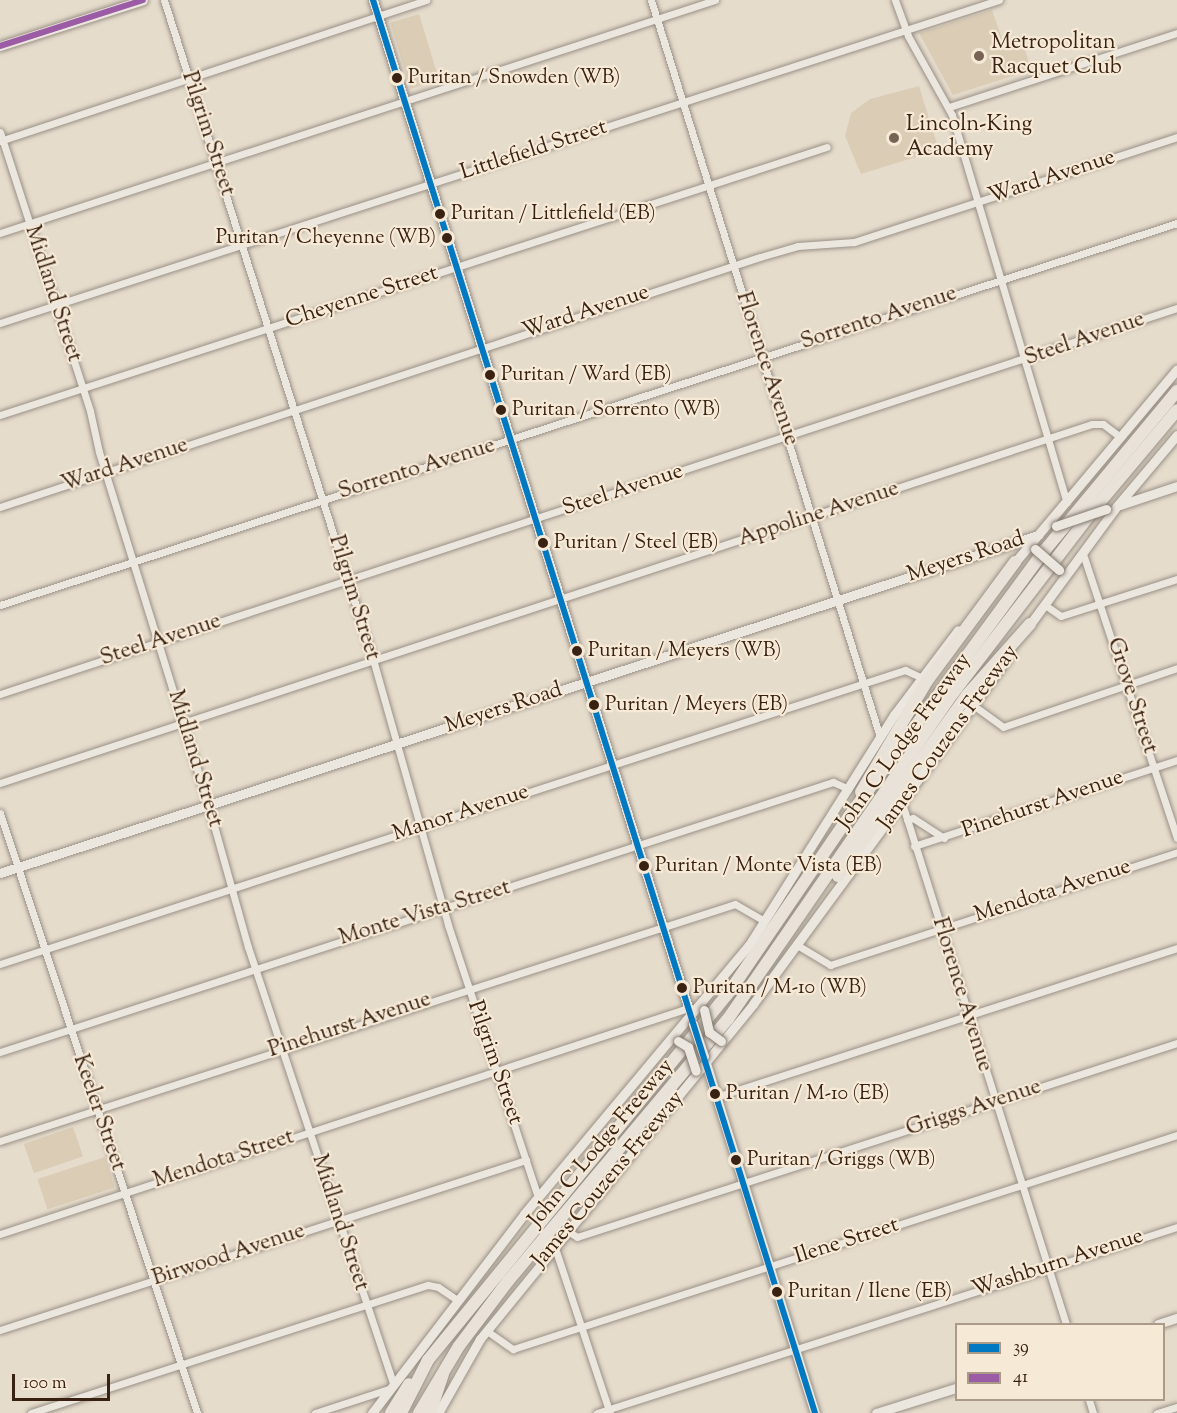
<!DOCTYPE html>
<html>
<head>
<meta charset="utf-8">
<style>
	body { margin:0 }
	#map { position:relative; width:1177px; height:1413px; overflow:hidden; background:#e6dccc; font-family:"Sorts Mill Goudy",serif }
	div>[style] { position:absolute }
	.green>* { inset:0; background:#dbccb6; transform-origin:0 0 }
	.roads { filter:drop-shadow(0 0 2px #999086) drop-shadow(0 0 2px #999086) }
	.street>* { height:7px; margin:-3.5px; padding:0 3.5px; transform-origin:3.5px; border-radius:3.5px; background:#ebe6de }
	.secondary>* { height:9px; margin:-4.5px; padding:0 4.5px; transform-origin:4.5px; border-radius:4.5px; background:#ebe6de }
	.highway>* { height:12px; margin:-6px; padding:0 6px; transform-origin:6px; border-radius:6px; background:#e8e2d9 }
	.bridges { filter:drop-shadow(0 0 2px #80776d) drop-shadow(0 0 2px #80776d) }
	.secondary-bridge>* { height:9px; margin:-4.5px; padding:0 4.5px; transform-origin:4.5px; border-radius:4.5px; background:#ebe6de }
	.bus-1>* { height:6px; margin:-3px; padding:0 3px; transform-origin:3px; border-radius:3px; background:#0079c2 }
	.bus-2>* { height:6px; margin:-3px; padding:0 3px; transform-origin:3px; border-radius:3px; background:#9b5ba5 }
	.dots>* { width:16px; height:16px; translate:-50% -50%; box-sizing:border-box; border:3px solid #f6ead7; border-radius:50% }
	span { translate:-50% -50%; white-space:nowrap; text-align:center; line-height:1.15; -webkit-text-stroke:4.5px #f6ead7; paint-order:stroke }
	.bus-label { font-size:20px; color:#3a2212 }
	.left { translate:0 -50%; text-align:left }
	.right { translate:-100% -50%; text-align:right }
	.poi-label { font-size:22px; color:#3a2212 }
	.street-label { font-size:22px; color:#3a2212 }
	.legend { position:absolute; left:955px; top:1323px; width:210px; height:78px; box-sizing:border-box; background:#f6ead7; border:2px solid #ab9a88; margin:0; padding:8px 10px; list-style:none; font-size:18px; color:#3a2212 }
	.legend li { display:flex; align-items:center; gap:12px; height:30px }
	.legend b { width:30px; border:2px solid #ab9a88 }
	.scale { position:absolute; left:12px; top:1374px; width:98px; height:27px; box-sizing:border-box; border:3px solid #3a2212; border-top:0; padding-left:8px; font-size:18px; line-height:21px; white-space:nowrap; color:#3a2212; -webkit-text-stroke:4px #f6ead7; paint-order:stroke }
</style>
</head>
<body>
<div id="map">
	<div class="green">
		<i style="clip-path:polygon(992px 10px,1003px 42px,1021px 36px,1031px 70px,953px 95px,919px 33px)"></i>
		<i style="left:419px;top:14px;width:69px;height:30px;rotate:73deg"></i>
		<i style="clip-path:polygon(919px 86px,937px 144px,935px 151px,861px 174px,845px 136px,851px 113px,870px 99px)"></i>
		<i style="left:73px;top:1127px;width:31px;height:52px;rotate:71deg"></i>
		<i style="left:105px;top:1157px;width:32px;height:71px;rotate:72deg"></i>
	</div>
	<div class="roads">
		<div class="street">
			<i style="left:164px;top:0;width:695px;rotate:72.42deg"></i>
			<i style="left:374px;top:663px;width:272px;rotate:74.2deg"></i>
			<i style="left:448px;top:925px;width:287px;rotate:71.7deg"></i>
			<i style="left:651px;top:0;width:772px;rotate:72.74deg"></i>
			<i style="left:895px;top:0;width:38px;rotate:70deg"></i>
			<i style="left:908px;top:36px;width:90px;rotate:60.9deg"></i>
			<i style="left:952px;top:115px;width:404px;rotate:73.5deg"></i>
			<i style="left:949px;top:107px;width:240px;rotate:-18deg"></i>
			<i style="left:0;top:132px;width:293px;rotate:72.1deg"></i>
			<i style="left:90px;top:411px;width:42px;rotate:77.6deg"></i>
			<i style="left:99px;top:452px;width:368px;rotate:72.8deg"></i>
			<i style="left:208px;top:804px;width:148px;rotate:74.4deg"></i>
			<i style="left:248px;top:947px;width:460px;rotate:71.6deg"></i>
			<i style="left:0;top:141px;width:449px;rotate:-18.3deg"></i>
			<i style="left:0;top:233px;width:752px;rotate:-18.05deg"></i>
			<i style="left:0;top:323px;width:1050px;rotate:-17.92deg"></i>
			<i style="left:0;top:415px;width:869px;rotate:-17.96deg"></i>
			<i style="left:0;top:507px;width:800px;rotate:-18.21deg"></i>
			<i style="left:760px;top:257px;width:40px;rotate:-16deg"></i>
			<i style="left:798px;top:246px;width:56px;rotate:-4.1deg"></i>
			<i style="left:854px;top:242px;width:340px;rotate:-18deg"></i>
			<i style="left:1083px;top:554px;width:299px;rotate:71.7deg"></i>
			<i style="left:0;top:605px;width:1237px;rotate:-17.98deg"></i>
			<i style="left:1045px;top:605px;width:19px;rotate:35deg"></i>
			<i style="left:1061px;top:616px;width:122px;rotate:-17.7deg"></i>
			<i style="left:0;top:694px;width:1239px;rotate:-18.16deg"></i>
			<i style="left:973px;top:705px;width:37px;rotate:36deg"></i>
			<i style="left:1003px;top:727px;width:184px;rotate:-18.7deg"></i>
			<i style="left:0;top:783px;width:1149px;rotate:-18.2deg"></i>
			<i style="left:1092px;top:424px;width:11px"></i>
			<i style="left:1103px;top:424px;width:21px;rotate:37deg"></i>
			<i style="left:902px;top:803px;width:546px;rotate:72.53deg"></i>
			<i style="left:0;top:813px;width:632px;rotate:71.82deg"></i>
			<i style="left:907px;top:820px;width:6px;rotate:-18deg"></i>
			<i style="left:913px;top:818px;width:37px;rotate:33deg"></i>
			<i style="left:914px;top:846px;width:277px;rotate:-18.1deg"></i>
			<i style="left:797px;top:945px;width:39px;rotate:31deg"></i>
			<i style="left:830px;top:965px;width:365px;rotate:-18deg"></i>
			<i style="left:0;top:964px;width:952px;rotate:-18deg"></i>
			<i style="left:905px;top:670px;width:17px;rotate:25deg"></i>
			<i style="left:0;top:1052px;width:876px;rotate:-17.96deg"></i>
			<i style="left:833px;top:782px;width:17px;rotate:24deg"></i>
			<i style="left:716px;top:1097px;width:484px;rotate:-17.9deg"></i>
			<i style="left:0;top:1141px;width:772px;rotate:-17.87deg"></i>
			<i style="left:735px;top:904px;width:34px;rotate:30deg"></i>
			<i style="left:566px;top:1230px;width:13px;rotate:32deg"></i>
			<i style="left:577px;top:1237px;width:631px;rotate:-17.92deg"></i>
			<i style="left:0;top:1234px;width:724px;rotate:-18.18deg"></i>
			<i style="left:554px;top:1245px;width:177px;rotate:71.6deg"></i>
			<i style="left:0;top:1330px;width:553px;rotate:-17.91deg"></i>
			<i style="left:487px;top:1331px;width:32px;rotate:35deg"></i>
			<i style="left:513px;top:1349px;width:698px;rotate:-17.86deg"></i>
			<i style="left:1089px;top:1400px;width:14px;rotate:73deg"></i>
			<i style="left:31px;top:1413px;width:417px;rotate:-17.9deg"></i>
			<i style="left:428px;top:1285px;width:10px;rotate:11deg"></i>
			<i style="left:438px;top:1287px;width:23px;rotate:34deg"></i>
			<i style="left:315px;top:1413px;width:78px;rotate:-18deg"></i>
			<i style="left:597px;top:1413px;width:609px;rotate:-17.78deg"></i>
			<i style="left:1157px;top:1413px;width:21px;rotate:-17deg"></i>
		</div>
		<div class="secondary">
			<i style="left:373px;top:0;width:1069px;rotate:72.63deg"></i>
			<i style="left:0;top:46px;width:150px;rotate:-17.8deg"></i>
			<i style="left:1120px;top:505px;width:60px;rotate:-18.4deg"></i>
			<i style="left:1011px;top:567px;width:258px;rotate:-50deg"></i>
			<i style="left:1028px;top:627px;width:150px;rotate:-53.7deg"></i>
			<i style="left:1117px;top:506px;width:93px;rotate:-49.8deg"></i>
			<i style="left:0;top:873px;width:1092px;rotate:-18.04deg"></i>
			<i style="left:705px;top:1060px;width:370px;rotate:72.7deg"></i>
			<i style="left:1158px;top:1324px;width:20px;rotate:-18deg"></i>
			<i style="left:372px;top:1413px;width:250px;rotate:-52.6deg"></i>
			<i style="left:524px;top:1214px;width:351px;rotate:-50.1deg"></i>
			<i style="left:749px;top:945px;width:272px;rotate:-57.8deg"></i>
			<i style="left:894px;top:715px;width:106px;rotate:-53deg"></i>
			<i style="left:438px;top:1413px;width:85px;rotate:-60.4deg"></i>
			<i style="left:480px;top:1339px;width:432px;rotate:-50.8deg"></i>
			<i style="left:753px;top:1004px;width:434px;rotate:-53.7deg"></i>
			<i style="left:876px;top:1413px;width:84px;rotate:-17.4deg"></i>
		</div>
		<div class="highway">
			<i style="left:861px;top:792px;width:129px;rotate:-59.3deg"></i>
			<i style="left:927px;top:681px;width:148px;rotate:-53.5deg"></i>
			<i style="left:838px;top:876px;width:222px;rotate:-54.5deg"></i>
			<i style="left:967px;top:695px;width:95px;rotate:-48.4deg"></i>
			<i style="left:391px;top:1413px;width:34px;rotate:-58deg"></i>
			<i style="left:401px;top:1413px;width:59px;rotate:-63deg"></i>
			<i style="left:428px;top:1360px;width:480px;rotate:-50.7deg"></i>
			<i style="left:732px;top:988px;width:209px;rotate:-55.7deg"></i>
			<i style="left:850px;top:815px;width:329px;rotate:-53.7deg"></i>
			<i style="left:1045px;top:550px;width:207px;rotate:-50.3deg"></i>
			<i style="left:419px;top:1413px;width:78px;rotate:-59.2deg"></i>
			<i style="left:459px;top:1346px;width:81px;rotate:-53deg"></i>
			<i style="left:508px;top:1281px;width:342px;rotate:-50deg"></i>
			<i style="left:728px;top:1019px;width:396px;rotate:-55.4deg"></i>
			<i style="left:953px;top:693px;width:232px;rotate:-52.5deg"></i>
			<i style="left:1094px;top:509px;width:129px;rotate:-50deg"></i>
			<i style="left:430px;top:1413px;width:41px;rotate:-71.6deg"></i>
		</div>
	</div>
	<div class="bridges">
		<div class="secondary-bridge">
			<i style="left:1056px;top:526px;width:53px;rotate:-18.8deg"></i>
			<i style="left:1035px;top:549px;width:32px;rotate:41deg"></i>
			<i style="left:704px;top:1010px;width:23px;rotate:77deg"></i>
			<i style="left:709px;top:1032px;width:15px;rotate:37deg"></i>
			<i style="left:693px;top:1024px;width:34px;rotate:71deg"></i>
			<i style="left:678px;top:1041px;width:12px;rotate:31deg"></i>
			<i style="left:688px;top:1047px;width:25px;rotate:72deg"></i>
		</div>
	</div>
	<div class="bus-1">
		<i style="left:373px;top:0;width:1481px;rotate:72.63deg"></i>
	</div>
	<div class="bus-2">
		<i style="left:0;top:46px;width:150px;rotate:-17.8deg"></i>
	</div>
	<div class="dots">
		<i style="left:979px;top:56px;background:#766353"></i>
		<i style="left:397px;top:78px;background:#3a2212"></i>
		<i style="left:894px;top:138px;background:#766353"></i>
		<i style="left:440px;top:214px;background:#3a2212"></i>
		<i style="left:447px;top:238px;background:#3a2212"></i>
		<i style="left:490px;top:375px;background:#3a2212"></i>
		<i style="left:501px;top:410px;background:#3a2212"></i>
		<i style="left:543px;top:543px;background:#3a2212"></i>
		<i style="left:577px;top:651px;background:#3a2212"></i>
		<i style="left:594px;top:705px;background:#3a2212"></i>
		<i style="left:644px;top:866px;background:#3a2212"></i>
		<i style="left:682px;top:988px;background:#3a2212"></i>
		<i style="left:715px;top:1094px;background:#3a2212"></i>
		<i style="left:736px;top:1160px;background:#3a2212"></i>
		<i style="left:777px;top:1292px;background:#3a2212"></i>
	</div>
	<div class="bus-label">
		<span class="left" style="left:408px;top:78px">Puritan / Snowden (WB)</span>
		<span class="left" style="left:451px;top:214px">Puritan / Littlefield (EB)</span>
		<span class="right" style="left:436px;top:238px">Puritan / Cheyenne (WB)</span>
		<span class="left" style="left:501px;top:375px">Puritan / Ward (EB)</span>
		<span class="left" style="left:512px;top:410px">Puritan / Sorrento (WB)</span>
		<span class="left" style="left:554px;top:543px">Puritan / Steel (EB)</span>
		<span class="left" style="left:588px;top:651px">Puritan / Meyers (WB)</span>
		<span class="left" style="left:605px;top:705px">Puritan / Meyers (EB)</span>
		<span class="left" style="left:655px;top:866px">Puritan / Monte Vista (EB)</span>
		<span class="left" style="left:693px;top:988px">Puritan / M-10 (WB)</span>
		<span class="left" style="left:726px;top:1094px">Puritan / M-10 (EB)</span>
		<span class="left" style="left:747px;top:1160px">Puritan / Griggs (WB)</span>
		<span class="left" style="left:788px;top:1292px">Puritan / Ilene (EB)</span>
	</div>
	<div class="poi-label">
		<span class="left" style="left:991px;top:56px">Metropolitan<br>Racquet Club</span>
		<span class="left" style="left:906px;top:138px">Lincoln-King<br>Academy</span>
	</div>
	<div class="street-label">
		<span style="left:207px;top:134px;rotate:72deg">Pilgrim Street</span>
		<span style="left:534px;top:151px;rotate:-18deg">Littlefield Street</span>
		<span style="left:1052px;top:178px;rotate:-18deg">Ward Avenue</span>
		<span style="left:52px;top:294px;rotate:72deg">Midland Street</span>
		<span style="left:362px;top:298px;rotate:-18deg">Cheyenne Street</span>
		<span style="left:586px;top:313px;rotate:-18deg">Ward Avenue</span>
		<span style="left:879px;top:319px;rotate:-18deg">Sorrento Avenue</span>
		<span style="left:1085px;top:340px;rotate:-19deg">Steel Avenue</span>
		<span style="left:766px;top:369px;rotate:72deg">Florence Avenue</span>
		<span style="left:125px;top:466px;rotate:-18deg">Ward Avenue</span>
		<span style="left:417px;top:470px;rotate:-17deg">Sorrento Avenue</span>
		<span style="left:623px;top:491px;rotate:-18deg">Steel Avenue</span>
		<span style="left:819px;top:515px;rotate:-18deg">Appoline Avenue</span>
		<span style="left:966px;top:558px;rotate:-18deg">Meyers Road</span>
		<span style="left:353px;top:598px;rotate:73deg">Pilgrim Street</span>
		<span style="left:161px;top:641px;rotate:-18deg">Steel Avenue</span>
		<span style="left:1131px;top:696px;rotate:72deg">Grove Street</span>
		<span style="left:504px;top:709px;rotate:-18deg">Meyers Road</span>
		<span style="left:949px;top:738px;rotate:-54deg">James Couzens Freeway</span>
		<span style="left:905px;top:742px;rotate:-54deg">John C Lodge Freeway</span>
		<span style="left:194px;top:759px;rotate:73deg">Midland Street</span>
		<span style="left:1043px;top:805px;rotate:-19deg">Pinehurst Avenue</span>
		<span style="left:461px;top:814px;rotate:-18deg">Manor Avenue</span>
		<span style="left:1053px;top:892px;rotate:-18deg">Mendota Avenue</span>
		<span style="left:425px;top:914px;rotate:-17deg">Monte Vista Street</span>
		<span style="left:961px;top:995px;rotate:73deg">Florence Avenue</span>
		<span style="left:350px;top:1026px;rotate:-18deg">Pinehurst Avenue</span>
		<span style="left:494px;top:1063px;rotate:71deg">Pilgrim Street</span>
		<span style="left:974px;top:1109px;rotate:-18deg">Griggs Avenue</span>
		<span style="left:98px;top:1113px;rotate:71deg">Keeler Street</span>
		<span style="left:602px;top:1144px;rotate:-50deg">John C Lodge Freeway</span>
		<span style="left:224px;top:1160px;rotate:-18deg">Mendota Street</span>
		<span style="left:609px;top:1180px;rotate:-50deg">James Couzens Freeway</span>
		<span style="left:339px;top:1223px;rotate:72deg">Midland Street</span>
		<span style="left:847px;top:1242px;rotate:-18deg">Ilene Street</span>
		<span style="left:229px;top:1256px;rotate:-18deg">Birwood Avenue</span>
		<span style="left:1058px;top:1264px;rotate:-18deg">Washburn Avenue</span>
	</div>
	<ul class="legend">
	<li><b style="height:8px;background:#0079c2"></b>39</li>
	<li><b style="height:8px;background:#9b5ba5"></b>41</li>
	</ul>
	<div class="scale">100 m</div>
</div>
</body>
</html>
